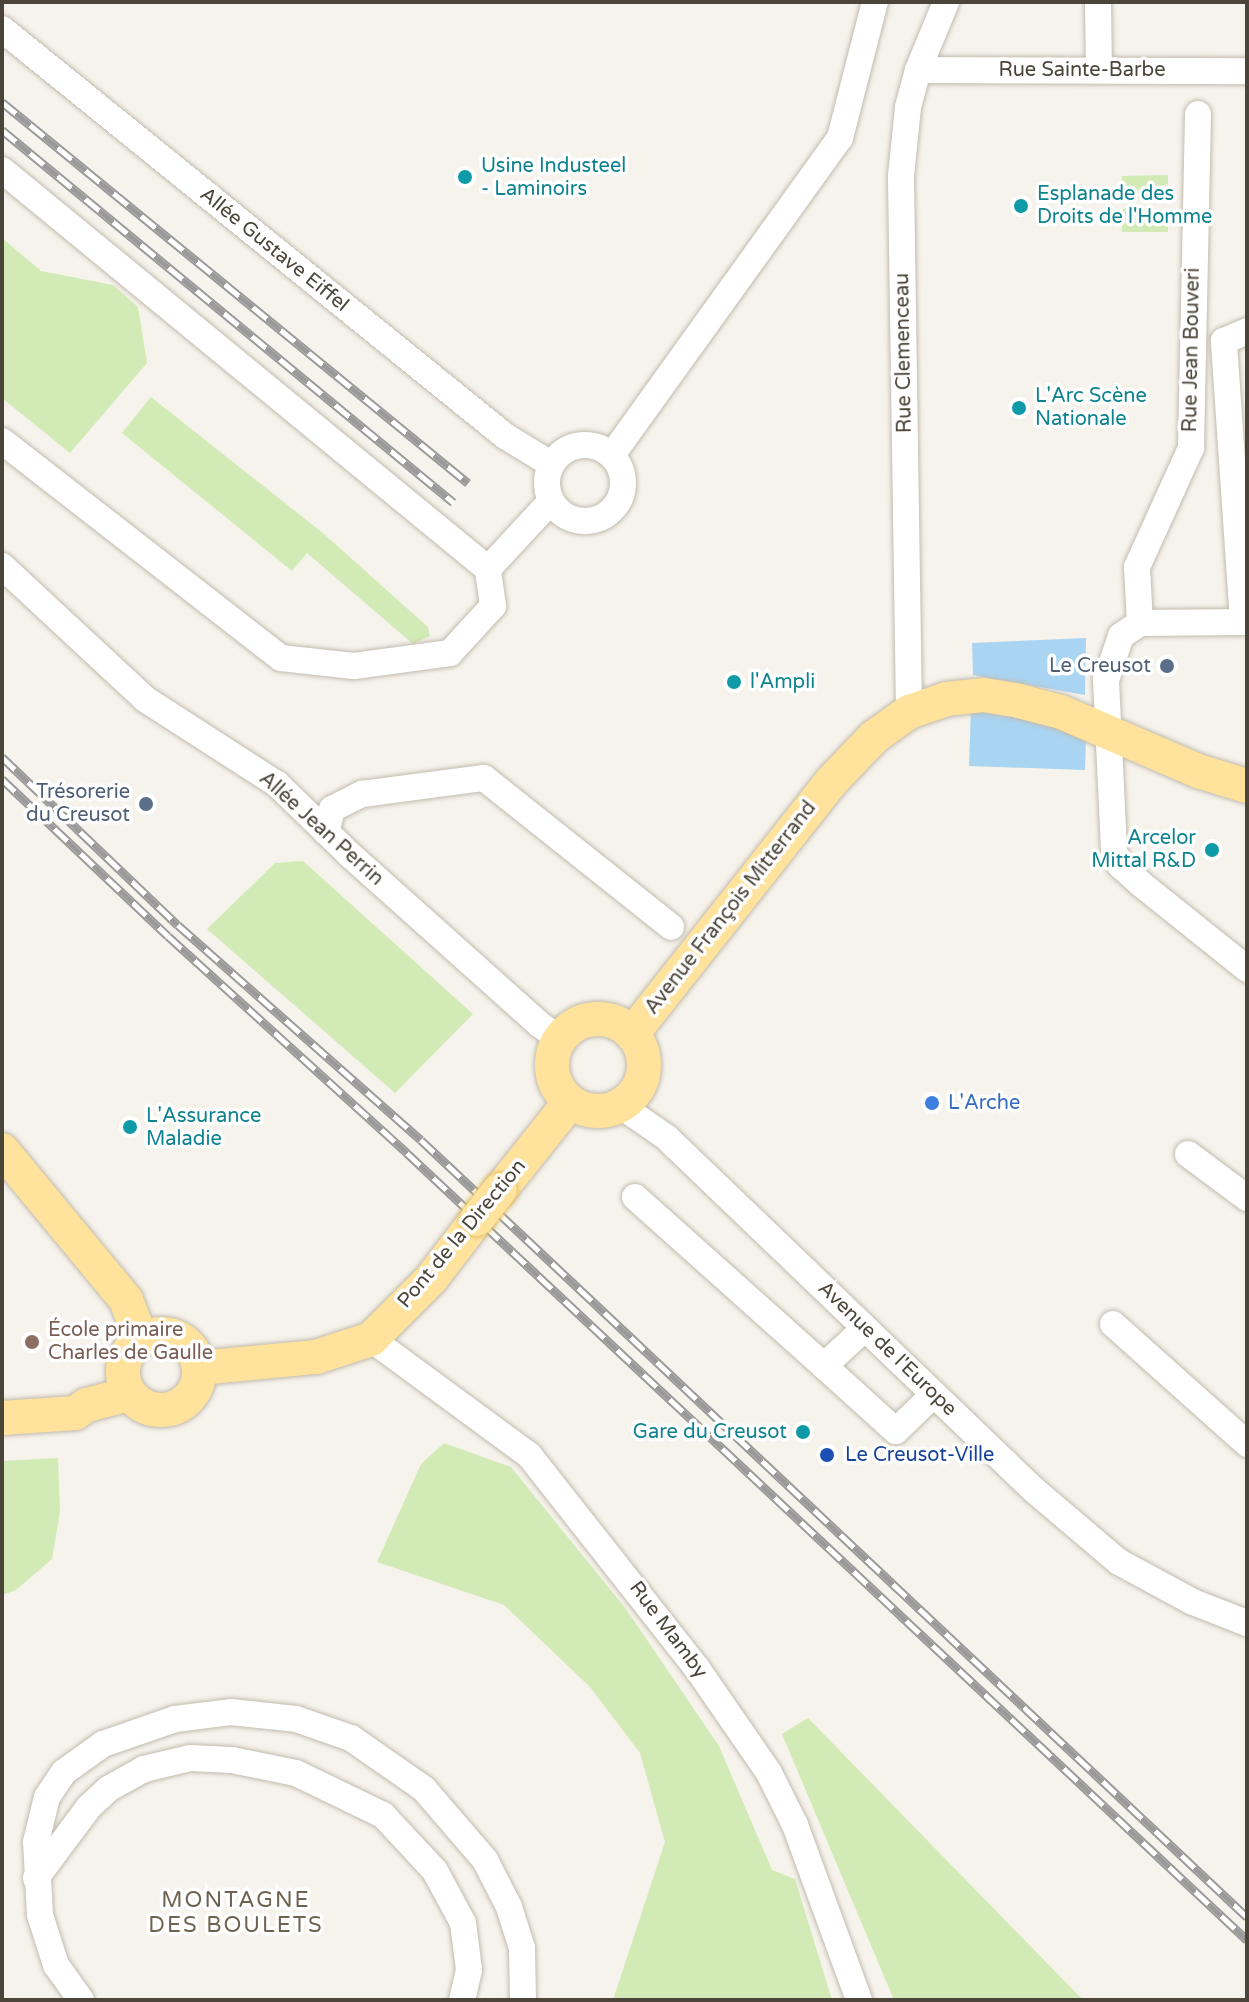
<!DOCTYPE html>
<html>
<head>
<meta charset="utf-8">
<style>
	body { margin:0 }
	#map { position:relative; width:1249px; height:2002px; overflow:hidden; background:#f6f3ec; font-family:"Varela Round",sans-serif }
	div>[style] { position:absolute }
	.green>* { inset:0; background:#d2eab5 }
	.water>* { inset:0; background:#a9d4f2 }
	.roads { filter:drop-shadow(0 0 2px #c2bbae) drop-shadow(0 0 2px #c2bbae) }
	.minor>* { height:26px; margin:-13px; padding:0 13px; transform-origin:13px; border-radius:13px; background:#fff }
	.minor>.ring { margin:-13px; padding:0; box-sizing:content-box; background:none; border:26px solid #fff; border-radius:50% }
	.major>* { height:34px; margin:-17px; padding:0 17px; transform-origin:17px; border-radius:17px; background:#ffe39c }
	.major>.ring { margin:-17px; padding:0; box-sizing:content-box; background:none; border:34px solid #ffe39c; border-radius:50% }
	.rail>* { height:9px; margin-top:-4.5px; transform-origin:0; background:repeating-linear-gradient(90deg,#fff 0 18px,#9a9a9a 0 36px); box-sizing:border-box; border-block:2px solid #9a9a9a }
	.bridges { filter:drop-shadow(0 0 2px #e6c16a) drop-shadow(0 0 2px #e6c16a) }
	.major-bridge>* { height:34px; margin:-17px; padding:0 17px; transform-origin:17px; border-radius:17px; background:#ffe39c }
	.dots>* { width:22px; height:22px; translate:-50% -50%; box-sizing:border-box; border:4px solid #fff; border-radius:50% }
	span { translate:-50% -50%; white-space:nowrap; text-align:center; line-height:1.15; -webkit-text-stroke:7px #fff; paint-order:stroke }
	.street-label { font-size:20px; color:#4b4439 }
	.culture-label { font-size:20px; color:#0d838f }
	.left { translate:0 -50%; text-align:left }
	.right { translate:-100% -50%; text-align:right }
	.service-label { font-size:20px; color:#4e5e75 }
	.shop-label { font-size:20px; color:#366cbe }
	.education-label { font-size:20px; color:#785e54 }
	.transit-label { font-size:20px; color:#164399 }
	.neighbourhood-label { font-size:22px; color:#6e6250; letter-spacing:2px }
	.frame { position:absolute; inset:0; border:4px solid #4b4439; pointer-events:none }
</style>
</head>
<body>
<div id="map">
	<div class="green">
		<i style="clip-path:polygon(1168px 175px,1168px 184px,1156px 188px,1151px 199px,1122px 199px,1122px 176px)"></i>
		<i style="clip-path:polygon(1122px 209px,1150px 209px,1156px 220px,1168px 224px,1168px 232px,1122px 232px)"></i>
		<i style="clip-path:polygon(2px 238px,41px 271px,113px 285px,138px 307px,147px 363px,70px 453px,2px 398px)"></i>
		<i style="clip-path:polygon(151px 397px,324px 534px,428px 627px,430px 636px,413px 644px,307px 553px,292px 571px,122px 433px)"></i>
		<i style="clip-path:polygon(303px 861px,473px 1014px,395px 1093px,207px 929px,275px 863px)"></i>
		<i style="clip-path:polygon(444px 1443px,511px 1467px,626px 1609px,719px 1746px,772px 1870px,795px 1879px,832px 2000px,613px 2000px,665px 1842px,640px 1753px,590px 1687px,504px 1605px,377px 1562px,421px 1464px)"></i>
		<i style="clip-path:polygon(58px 1458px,60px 1512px,52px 1559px,16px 1590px,2px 1595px,2px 1461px)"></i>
		<i style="clip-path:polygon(808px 1718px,1079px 1996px,1084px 2000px,894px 2000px,782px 1734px)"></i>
	</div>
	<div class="water">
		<i style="clip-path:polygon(1086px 638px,1085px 695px,973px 675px,972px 643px)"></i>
		<i style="clip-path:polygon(971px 708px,1034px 717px,1086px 739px,1085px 770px,969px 766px)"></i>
	</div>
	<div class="roads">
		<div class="minor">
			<i style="left:1098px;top:2px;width:68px;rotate:89.2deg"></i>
			<i style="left:2px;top:29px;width:647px;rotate:38.98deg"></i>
			<i style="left:505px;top:436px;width:54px;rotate:31.3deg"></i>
			<i style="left:918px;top:70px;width:329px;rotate:0.2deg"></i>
			<i style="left:2px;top:170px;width:629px;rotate:39.39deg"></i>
			<i style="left:488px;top:569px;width:93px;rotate:-47.2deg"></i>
			<i style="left:2px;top:441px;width:353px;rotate:37.9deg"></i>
			<i style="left:281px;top:658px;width:73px;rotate:6.3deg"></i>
			<i style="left:354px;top:666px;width:97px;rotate:-7.7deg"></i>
			<i style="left:450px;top:653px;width:64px;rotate:-47.5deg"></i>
			<i style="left:493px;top:606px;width:37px;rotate:-98deg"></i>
			<i class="ring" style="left:547px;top:445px;width:50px;height:50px"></i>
			<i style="left:612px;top:455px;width:390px;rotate:-54.3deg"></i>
			<i style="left:840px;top:138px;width:140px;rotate:-75.6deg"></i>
			<i style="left:2px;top:566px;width:195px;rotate:42.9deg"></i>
			<i style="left:145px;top:699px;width:157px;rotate:32.8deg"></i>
			<i style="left:277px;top:784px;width:100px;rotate:44.2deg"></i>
			<i style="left:349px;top:854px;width:255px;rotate:41.8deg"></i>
			<i style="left:539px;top:1024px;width:26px;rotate:36deg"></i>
			<i style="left:1243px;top:622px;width:282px;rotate:-93.9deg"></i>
			<i style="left:1224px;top:341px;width:25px;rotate:-23deg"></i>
			<i style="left:1247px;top:622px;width:107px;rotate:179.5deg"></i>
			<i style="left:1140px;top:623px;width:23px;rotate:146deg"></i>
			<i style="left:1121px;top:636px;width:46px;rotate:108.8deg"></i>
			<i style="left:1106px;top:680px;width:171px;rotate:87.3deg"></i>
			<i style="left:1114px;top:851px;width:15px;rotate:67deg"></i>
			<i style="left:1120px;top:865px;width:28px;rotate:42deg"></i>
			<i style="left:1141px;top:884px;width:136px;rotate:38.7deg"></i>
			<i style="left:1140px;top:623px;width:56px;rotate:-93.1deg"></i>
			<i style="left:1137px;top:567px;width:131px;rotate:-65.6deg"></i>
			<i style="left:1191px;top:448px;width:334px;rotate:-88.8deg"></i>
			<i style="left:909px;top:712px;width:536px;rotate:-90.86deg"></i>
			<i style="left:901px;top:176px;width:69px;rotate:-84.2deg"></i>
			<i style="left:908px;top:107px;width:38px;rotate:-75deg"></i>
			<i style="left:918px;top:70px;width:74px;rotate:-67.6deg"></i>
			<i style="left:326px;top:832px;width:24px;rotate:-75deg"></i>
			<i style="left:332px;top:809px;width:34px;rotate:-27deg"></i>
			<i style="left:362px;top:794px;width:123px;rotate:-7.5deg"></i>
			<i style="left:484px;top:778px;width:239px;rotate:38.5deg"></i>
			<i style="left:621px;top:1106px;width:55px;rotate:34.6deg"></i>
			<i style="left:666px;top:1137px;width:510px;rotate:43.81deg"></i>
			<i style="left:1034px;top:1490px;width:111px;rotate:40.3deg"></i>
			<i style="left:1119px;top:1562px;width:84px;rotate:28.4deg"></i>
			<i style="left:1193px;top:1602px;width:58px;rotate:21.3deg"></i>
			<i style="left:1188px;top:1154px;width:74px;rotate:36.7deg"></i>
			<i style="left:635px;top:1197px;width:254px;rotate:41.8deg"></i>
			<i style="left:1113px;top:1324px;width:180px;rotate:41.8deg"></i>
			<i style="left:865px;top:1328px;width:56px;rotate:137.2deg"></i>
			<i style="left:824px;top:1366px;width:97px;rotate:42.1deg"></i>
			<i style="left:896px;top:1431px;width:53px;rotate:-44.2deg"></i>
			<i style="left:371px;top:1339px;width:196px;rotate:36.3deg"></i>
			<i style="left:529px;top:1455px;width:270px;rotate:51.8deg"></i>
			<i style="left:696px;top:1667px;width:129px;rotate:55.4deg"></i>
			<i style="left:769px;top:1773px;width:58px;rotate:63.4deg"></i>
			<i style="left:795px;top:1825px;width:186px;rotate:69.9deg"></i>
			<i style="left:36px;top:1878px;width:89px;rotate:-53.3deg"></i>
			<i style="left:89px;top:1807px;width:26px;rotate:-43deg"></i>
			<i style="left:108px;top:1789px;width:41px;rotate:-29.1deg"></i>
			<i style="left:144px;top:1769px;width:47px;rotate:-13.4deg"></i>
			<i style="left:190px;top:1758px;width:42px;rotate:2.7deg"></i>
			<i style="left:232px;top:1760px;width:65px;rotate:11.5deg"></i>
			<i style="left:296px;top:1773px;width:97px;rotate:25.8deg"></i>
			<i style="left:383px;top:1815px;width:76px;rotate:47.1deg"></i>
			<i style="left:435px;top:1871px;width:59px;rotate:61.7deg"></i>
			<i style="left:463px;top:1923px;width:47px;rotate:82.7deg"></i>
			<i style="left:469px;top:1970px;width:31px;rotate:103deg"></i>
			<i style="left:81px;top:2000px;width:43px;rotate:-125.5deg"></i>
			<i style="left:56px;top:1965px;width:52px;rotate:-107.7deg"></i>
			<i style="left:40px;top:1915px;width:73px;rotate:-93.1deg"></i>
			<i style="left:36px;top:1842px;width:46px;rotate:-76.3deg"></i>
			<i style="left:47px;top:1797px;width:30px;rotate:-56deg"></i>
			<i style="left:64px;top:1772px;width:48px;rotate:-35.7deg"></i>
			<i style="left:103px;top:1744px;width:76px;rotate:-19.1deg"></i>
			<i style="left:175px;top:1719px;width:56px;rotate:-7.1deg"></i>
			<i style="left:231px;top:1712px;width:65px;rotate:6.1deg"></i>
			<i style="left:296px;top:1719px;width:58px;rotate:19.1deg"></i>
			<i style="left:351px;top:1738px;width:89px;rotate:34.9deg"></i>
			<i style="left:424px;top:1789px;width:94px;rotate:49.3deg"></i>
			<i style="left:485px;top:1860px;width:53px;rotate:62.9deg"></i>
			<i style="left:509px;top:1907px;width:43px;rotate:72.4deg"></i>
			<i style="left:522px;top:1948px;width:52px;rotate:88.9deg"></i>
		</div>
		<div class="major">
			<i class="ring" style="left:552px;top:1019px;width:58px;height:58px"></i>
			<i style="left:632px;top:1034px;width:320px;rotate:-51.7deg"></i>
			<i style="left:830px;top:783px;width:64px;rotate:-46.3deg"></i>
			<i style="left:874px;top:737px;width:43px;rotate:-35.5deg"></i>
			<i style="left:909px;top:712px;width:39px;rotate:-19deg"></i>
			<i style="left:946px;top:699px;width:37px;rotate:-6deg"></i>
			<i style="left:983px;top:695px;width:36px;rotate:9deg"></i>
			<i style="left:1019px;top:701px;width:43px;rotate:14.7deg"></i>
			<i style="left:1061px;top:712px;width:149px;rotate:23.3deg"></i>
			<i style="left:1198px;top:771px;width:51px;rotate:17deg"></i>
			<i style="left:2px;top:1150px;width:195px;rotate:50.4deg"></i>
			<i style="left:126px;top:1300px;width:42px;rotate:69deg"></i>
			<i style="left:500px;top:1190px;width:112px;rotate:-51.5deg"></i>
			<i class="ring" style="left:123px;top:1334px;width:42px;height:42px"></i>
			<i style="left:199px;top:1368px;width:118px;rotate:-5.4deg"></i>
			<i style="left:316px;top:1357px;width:58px;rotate:-18.1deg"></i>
			<i style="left:371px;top:1339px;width:85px;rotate:-45deg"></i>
			<i style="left:431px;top:1279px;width:76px;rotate:-52.5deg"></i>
			<i style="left:2px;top:1418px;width:73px;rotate:-3.9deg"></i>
			<i style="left:75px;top:1413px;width:14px;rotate:-34deg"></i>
			<i style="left:87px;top:1405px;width:43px;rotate:-14.7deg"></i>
		</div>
	</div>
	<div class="rail">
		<i style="left:2px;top:102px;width:602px;rotate:39.27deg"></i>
		<i style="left:2px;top:130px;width:585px;rotate:39.52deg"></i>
		<i style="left:2px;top:757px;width:243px;rotate:43.7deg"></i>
		<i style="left:178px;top:925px;width:324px;rotate:41.5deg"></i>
		<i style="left:421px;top:1140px;width:1134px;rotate:43.25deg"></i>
		<i style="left:2px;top:779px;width:228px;rotate:43.4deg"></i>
		<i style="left:168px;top:936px;width:323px;rotate:42.2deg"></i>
		<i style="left:407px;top:1153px;width:1151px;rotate:43.13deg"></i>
	</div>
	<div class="bridges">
		<div class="major-bridge">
			<i style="left:477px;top:1219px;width:37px;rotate:-52deg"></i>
		</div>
	</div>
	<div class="dots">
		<i style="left:465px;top:177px;background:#0f9aa8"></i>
		<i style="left:1021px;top:206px;background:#0f9aa8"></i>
		<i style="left:1019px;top:408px;background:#0f9aa8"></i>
		<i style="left:1167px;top:666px;background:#5c6f8a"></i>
		<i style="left:734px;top:682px;background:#0f9aa8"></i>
		<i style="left:146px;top:804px;background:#5c6f8a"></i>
		<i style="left:1212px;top:850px;background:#0f9aa8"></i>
		<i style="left:932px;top:1103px;background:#3f7fe0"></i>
		<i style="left:130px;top:1127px;background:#0f9aa8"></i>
		<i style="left:32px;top:1342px;background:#8d6e63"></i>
		<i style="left:803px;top:1432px;background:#0f9aa8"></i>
		<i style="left:827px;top:1455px;background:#1a4fb4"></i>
	</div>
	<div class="street-label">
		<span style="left:1082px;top:70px">Rue Sainte-Barbe</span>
		<span style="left:274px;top:250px;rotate:39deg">Allée Gustave Eiffel</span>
		<span style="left:1192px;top:350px;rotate:-89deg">Rue Jean Bouveri</span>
		<span style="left:904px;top:353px;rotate:-91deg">Rue Clemenceau</span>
		<span style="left:321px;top:829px;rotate:42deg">Allée Jean Perrin</span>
		<span style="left:731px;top:908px;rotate:-52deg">Avenue François Mitterrand</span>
		<span style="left:462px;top:1234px;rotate:-50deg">Pont de la Direction</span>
		<span style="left:887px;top:1349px;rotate:44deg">Avenue de l'Europe</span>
		<span style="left:668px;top:1630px;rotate:53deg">Rue Mamby</span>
	</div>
	<div class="culture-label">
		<span class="left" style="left:481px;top:178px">Usine Industeel<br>- Laminoirs</span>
		<span class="left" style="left:1037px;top:206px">Esplanade des<br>Droits de l'Homme</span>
		<span class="left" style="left:1035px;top:408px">L'Arc Scène<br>Nationale</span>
		<span class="left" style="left:750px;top:682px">l'Ampli</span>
		<span class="right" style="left:1196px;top:850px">Arcelor<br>Mittal R&amp;D</span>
		<span class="left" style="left:146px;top:1128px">L'Assurance<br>Maladie</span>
		<span class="right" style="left:787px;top:1432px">Gare du Creusot</span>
	</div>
	<div class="service-label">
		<span class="right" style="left:1151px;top:666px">Le Creusot</span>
		<span class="right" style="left:130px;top:804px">Trésorerie<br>du Creusot</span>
	</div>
	<div class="shop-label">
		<span class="left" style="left:948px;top:1103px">L'Arche</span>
	</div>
	<div class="education-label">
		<span class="left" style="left:48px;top:1342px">École primaire<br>Charles de Gaulle</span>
	</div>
	<div class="transit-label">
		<span class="left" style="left:845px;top:1455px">Le Creusot-Ville</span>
	</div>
	<div class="neighbourhood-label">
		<span style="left:236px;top:1913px">MONTAGNE<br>DES BOULETS</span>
	</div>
	<div class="frame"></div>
</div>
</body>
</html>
